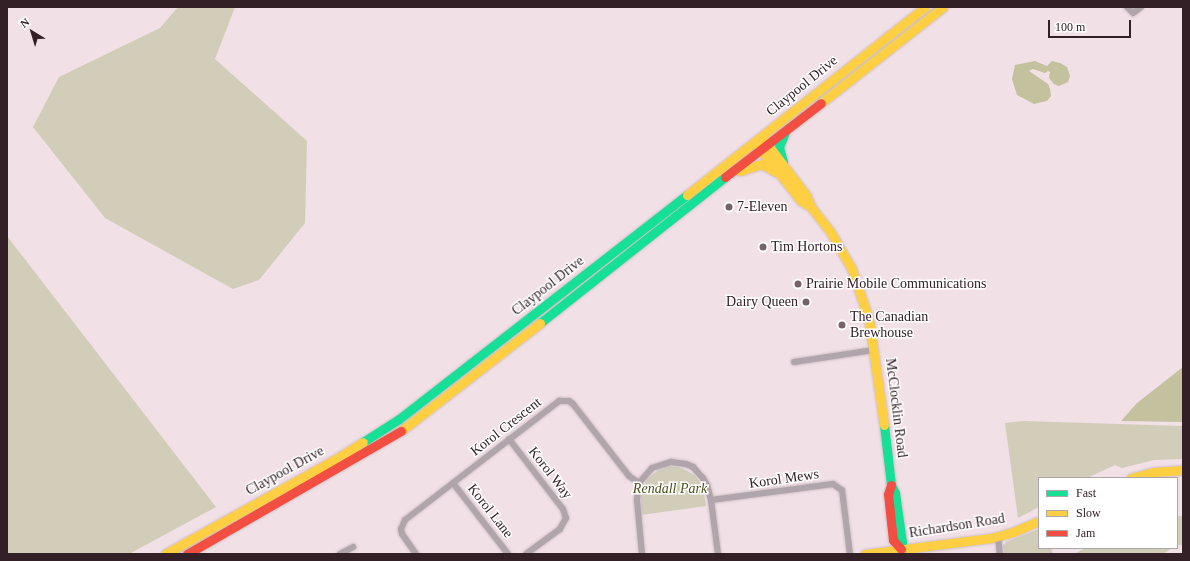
<!DOCTYPE html>
<html>
<head>
<meta charset="utf-8">
<style>
	body { margin:0 }
	#map { position:relative; width:1190px; height:561px; overflow:hidden; background:#f1e0e6; font-family:Georgia,serif }
	div>[style] { position:absolute }
	.green>* { inset:0; background:#d1cdb9; transform-origin:0 0 }
	.forest>* { inset:0; background:#c3c19e }
	.roads { filter:drop-shadow(0 0 1px #cdbfc4) drop-shadow(0 0 1px #cdbfc4) }
	.street>* { height:6px; margin:-3px; padding:0 3px; transform-origin:3px; border-radius:3px; background:#b0a5aa }
	.fast>* { height:9px; margin:-4.5px; padding:0 4.5px; transform-origin:4.5px; border-radius:4.5px; background:#16e098 }
	.slow>* { height:9px; margin:-4.5px; padding:0 4.5px; transform-origin:4.5px; border-radius:4.5px; background:#ffcf43 }
	.jam>* { height:9px; margin:-4.5px; padding:0 4.5px; transform-origin:4.5px; border-radius:4.5px; background:#f24e42 }
	.dots>* { width:11px; height:11px; translate:-50% -50%; box-sizing:border-box; border:2px solid #fff; border-radius:50% }
	span { translate:-50% -50%; white-space:nowrap; text-align:center; line-height:1.15; -webkit-text-stroke:3px #fff; paint-order:stroke }
	.street-label { font-size:14px; color:#332027 }
	.poi-label { font-size:14px; color:#332027 }
	.left { translate:0 -50%; text-align:left }
	.right { translate:-100% -50%; text-align:right }
	.park-label { font-size:14px; color:#4a501d; font-style:italic }
	.frame { position:absolute; inset:0; border:8px solid #332027; pointer-events:none }
	.legend { position:absolute; left:1038px; top:477px; width:140px; height:72px; box-sizing:border-box; background:#fff; border:1px solid #ada6a9; margin:0; padding:5px 7px; list-style:none; font-size:12px; color:#332027 }
	.legend li { display:flex; align-items:center; gap:8px; height:20px }
	.legend b { width:20px; border:1px solid #ada6a9 }
	.north { position:absolute; left:12px; top:12px; width:40px; height:40px; -webkit-text-stroke:3px #fff; paint-order:stroke; rotate:322deg; font-size:11px; font-weight:700; line-height:16px; text-align:center; color:#332027 }
	.north::after { content:''; display:block; margin:auto; width:14px; height:18px; background:#332027; clip-path:polygon(50% 0,100% 100%,50% 72%,0 100%) }
	.scale { position:absolute; left:1048px; top:20px; width:83px; height:18px; box-sizing:border-box; border:2px solid #332027; border-top:0; padding-left:5px; font-size:12px; line-height:14px; white-space:nowrap; color:#332027; -webkit-text-stroke:3px #fff; paint-order:stroke }
</style>
</head>
<body>
<div id="map">
	<div class="green">
		<i style="clip-path:polygon(178px 7px,235px 7px,215px 59px,307px 141px,305px 223px,259px 280px,233px 289px,105px 218px,33px 127px,59px 77px,160px 28px)"></i>
		<i style="clip-path:polygon(934px 7px,937px 7px,805px 110px,823px 94px)"></i>
		<i style="clip-path:polygon(750px 153px,389px 435px,178px 554px,174px 554px,375px 441px,394px 428px,737px 160px)"></i>
		<i style="clip-path:polygon(7px 236px,216px 507px,129px 554px,7px 554px)"></i>
		<i style="clip-path:polygon(1023px 421px,1183px 426px,1183px 459px,1154px 460px,1122px 468px,1115px 465px,1087px 478px,1039px 478px,1039px 507px,1018px 518px,1005px 423px)"></i>
		<i style="clip-path:polygon(668px 466px,679px 467px,695px 475px,703px 487px,706px 506px,641px 515px,641px 492px,647px 479px,661px 468px)"></i>
		<i style="left:1177px;top:516px;width:6px;height:29px"></i>
		<i style="clip-path:polygon(1039px 529px,1039px 548px,1051px 548px,1053px 554px,1004px 554px,1003px 546px,1006px 542px)"></i>
		<i style="clip-path:polygon(1086px 548px,1172px 548px,1163px 554px,1074px 554px)"></i>
	</div>
	<div class="forest">
		<i style="clip-path:polygon(1035px 61px,1047px 66px,1052px 61px,1060px 63px,1067px 67px,1070px 76px,1068px 82px,1059px 86px,1054px 84px,1049px 78px,1050px 72px,1048px 71px,1045px 73px,1033px 69px,1029px 71px,1048px 84px,1050px 89px,1051px 96px,1047px 101px,1034px 104px,1017px 95px,1012px 79px,1015px 65px)"></i>
		<i style="clip-path:polygon(1183px 367px,1183px 422px,1121px 421px,1137px 403px)"></i>
	</div>
	<div class="roads">
		<div class="street">
			<i style="left:1127px;top:7px;width:8px;rotate:45deg"></i>
			<i style="left:1133px;top:13px;width:10px;rotate:-37deg"></i>
			<i style="left:794px;top:362px;width:81px;rotate:-8.5deg"></i>
			<i style="left:509px;top:439px;width:88px;rotate:52.4deg"></i>
			<i style="left:563px;top:509px;width:9px;rotate:72deg"></i>
			<i style="left:566px;top:518px;width:13px;rotate:119deg"></i>
			<i style="left:560px;top:529px;width:42px;rotate:143.7deg"></i>
			<i style="left:453px;top:483px;width:90px;rotate:52.2deg"></i>
			<i style="left:711px;top:500px;width:123px;rotate:-7.5deg"></i>
			<i style="left:833px;top:484px;width:11px;rotate:34deg"></i>
			<i style="left:842px;top:490px;width:64px;rotate:82.9deg"></i>
			<i style="left:998px;top:536px;width:18px;rotate:84deg"></i>
			<i style="left:340px;top:554px;width:15px;rotate:-28deg"></i>
			<i style="left:416px;top:554px;width:24px;rotate:-125deg"></i>
			<i style="left:402px;top:534px;width:5px;rotate:-101deg"></i>
			<i style="left:401px;top:529px;width:10px;rotate:-66deg"></i>
			<i style="left:405px;top:520px;width:195px;rotate:-37.7deg"></i>
			<i style="left:559px;top:401px;width:10px"></i>
			<i style="left:569px;top:401px;width:5px;rotate:37deg"></i>
			<i style="left:573px;top:404px;width:91px;rotate:52.1deg"></i>
			<i style="left:629px;top:476px;width:12px;rotate:35deg"></i>
			<i style="left:642px;top:554px;width:54px;rotate:-95.3deg"></i>
			<i style="left:637px;top:500px;width:17px;rotate:-83deg"></i>
			<i style="left:639px;top:483px;width:20px;rotate:-49deg"></i>
			<i style="left:652px;top:468px;width:20px;rotate:-18deg"></i>
			<i style="left:671px;top:462px;width:15px;rotate:8deg"></i>
			<i style="left:686px;top:464px;width:8px;rotate:23deg"></i>
			<i style="left:693px;top:467px;width:15px;rotate:48deg"></i>
			<i style="left:703px;top:478px;width:8px;rotate:60deg"></i>
			<i style="left:707px;top:485px;width:16px;rotate:75deg"></i>
			<i style="left:711px;top:500px;width:54px;rotate:82.6deg"></i>
		</div>
		<div class="fast">
			<i style="left:783px;top:162px;width:16px;rotate:-105deg"></i>
			<i style="left:779px;top:147px;width:16px;rotate:-68deg"></i>
			<i style="left:540px;top:323px;width:236px;rotate:-38.3deg"></i>
			<i style="left:884px;top:425px;width:60px;rotate:83.3deg"></i>
			<i style="left:891px;top:485px;width:9px;rotate:63deg"></i>
			<i style="left:895px;top:493px;width:49px;rotate:81.9deg"></i>
			<i style="left:902px;top:542px;width:12px;rotate:95deg"></i>
			<i style="left:363px;top:442px;width:43px;rotate:-32.6deg"></i>
			<i style="left:399px;top:419px;width:365px;rotate:-37.9deg"></i>
		</div>
		<div class="slow">
			<i style="left:821px;top:103px;width:155px;rotate:-38.2deg"></i>
			<i style="left:765px;top:141px;width:68px;rotate:52.8deg"></i>
			<i style="left:806px;top:195px;width:13px;rotate:67deg"></i>
			<i style="left:811px;top:207px;width:33px;rotate:52deg"></i>
			<i style="left:831px;top:233px;width:39px;rotate:60deg"></i>
			<i style="left:851px;top:267px;width:56px;rotate:71.2deg"></i>
			<i style="left:869px;top:320px;width:106px;rotate:81.9deg"></i>
			<i style="left:758px;top:146px;width:70px;rotate:52deg"></i>
			<i style="left:801px;top:201px;width:12px;rotate:31deg"></i>
			<i style="left:740px;top:171px;width:23px;rotate:-18deg"></i>
			<i style="left:762px;top:164px;width:16px;rotate:30deg"></i>
			<i style="left:687px;top:195px;width:303px;rotate:-38.3deg"></i>
			<i style="left:401px;top:431px;width:176px;rotate:-37.8deg"></i>
			<i style="left:1131px;top:478px;width:24px;rotate:-15deg"></i>
			<i style="left:1154px;top:472px;width:29px;rotate:-4deg"></i>
			<i style="left:165px;top:554px;width:199px;rotate:-29.1deg"></i>
			<i style="left:339px;top:457px;width:28px;rotate:-32deg"></i>
			<i style="left:865px;top:554px;width:127px;rotate:-7.2deg"></i>
			<i style="left:991px;top:538px;width:23px;rotate:-15deg"></i>
			<i style="left:1013px;top:532px;width:28px;rotate:-23deg"></i>
		</div>
		<div class="jam">
			<i style="left:725px;top:177px;width:121px;rotate:-37.6deg"></i>
			<i style="left:891px;top:485px;width:9px;rotate:108deg"></i>
			<i style="left:888px;top:494px;width:46px;rotate:83.8deg"></i>
			<i style="left:893px;top:540px;width:12px;rotate:48deg"></i>
			<i style="left:187px;top:554px;width:247px;rotate:-29.9deg"></i>
		</div>
	</div>
	<div class="dots">
		<i style="left:729px;top:207px;background:#76636a"></i>
		<i style="left:763px;top:247px;background:#76636a"></i>
		<i style="left:798px;top:284px;background:#76636a"></i>
		<i style="left:806px;top:302px;background:#76636a"></i>
		<i style="left:842px;top:325px;background:#76636a"></i>
	</div>
	<div class="street-label">
		<span style="left:802px;top:86px;rotate:-39deg">Claypool Drive</span>
		<span style="left:548px;top:286px;rotate:-38deg">Claypool Drive</span>
		<span style="left:896px;top:408px;rotate:83deg">McClocklin Road</span>
		<span style="left:506px;top:427px;rotate:-38deg">Korol Crescent</span>
		<span style="left:285px;top:471px;rotate:-29deg">Claypool Drive</span>
		<span style="left:550px;top:473px;rotate:52deg">Korol Way</span>
		<span style="left:784px;top:479px;rotate:-8deg">Korol Mews</span>
		<span style="left:490px;top:511px;rotate:52deg">Korol Lane</span>
		<span style="left:957px;top:526px;rotate:-9deg">Richardson Road</span>
	</div>
	<div class="poi-label">
		<span class="left" style="left:737px;top:207px">7-Eleven</span>
		<span class="left" style="left:771px;top:247px">Tim Hortons</span>
		<span class="left" style="left:806px;top:284px">Prairie Mobile Communications</span>
		<span class="right" style="left:798px;top:302px">Dairy Queen</span>
		<span class="left" style="left:850px;top:325px">The Canadian<br>Brewhouse</span>
	</div>
	<div class="park-label">
		<span style="left:670px;top:489px">Rendall Park</span>
	</div>
	<div class="frame"></div>
	<ul class="legend">
	<li><b style="height:5px;background:#16e098"></b>Fast</li>
	<li><b style="height:5px;background:#ffcf43"></b>Slow</li>
	<li><b style="height:5px;background:#f24e42"></b>Jam</li>
	</ul>
	<div class="north">N</div>
	<div class="scale">100 m</div>
</div>
</body>
</html>
